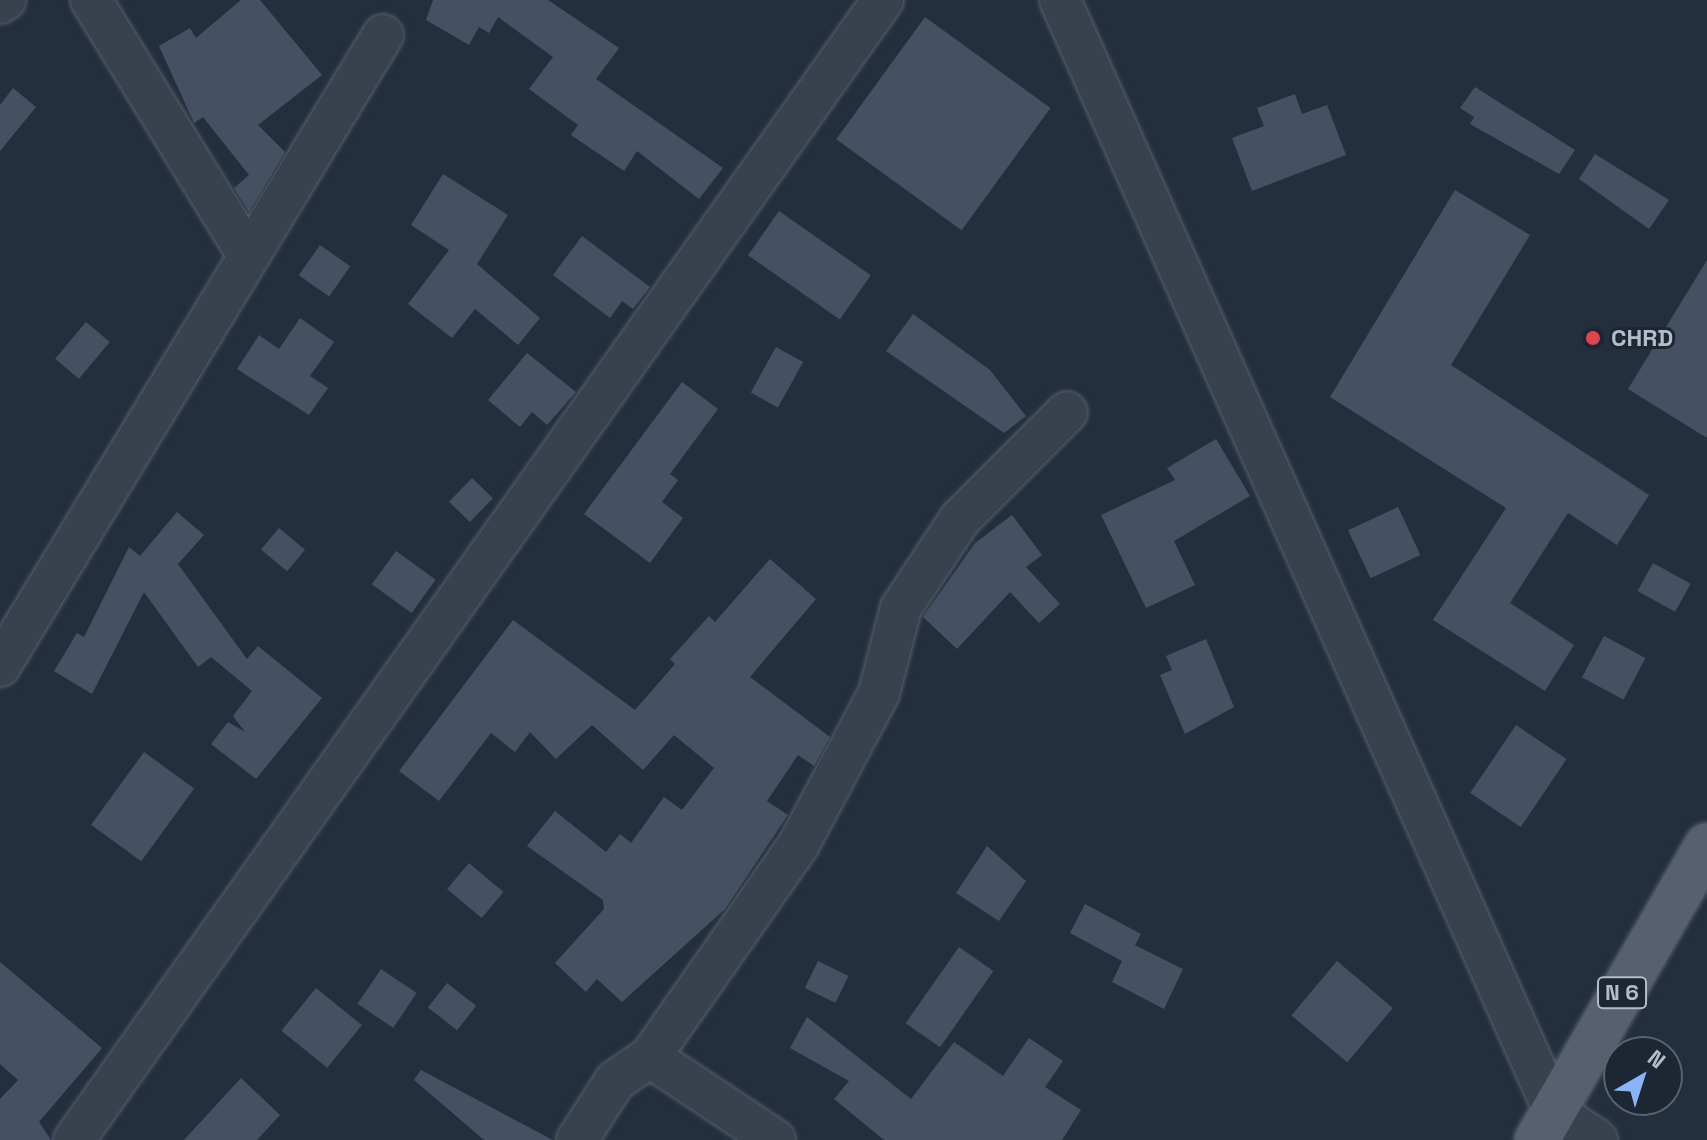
<!DOCTYPE html>
<html>
<head>
<meta charset="utf-8">
<style>
	body { margin:0 }
	#map { position:relative; width:1707px; height:1140px; overflow:hidden; background:#242f3e; font-family:"Space Grotesk",sans-serif }
	div>[style] { position:absolute }
	.building>* { inset:0; background:#455162; transform-origin:0 0 }
	.roads { filter:drop-shadow(0 0 2px #565f6c) drop-shadow(0 0 2px #565f6c) }
	.street>* { height:40px; margin:-20px; padding:0 20px; transform-origin:20px; border-radius:20px; background:#38414e }
	.primary>* { height:44px; margin:-22px; padding:0 22px; transform-origin:22px; border-radius:22px; background:#56606e }
	.dots>* { width:22px; height:22px; translate:-50% -50%; box-sizing:border-box; border:4px solid #1d2633; border-radius:50% }
	span { translate:-50% -50%; white-space:nowrap; text-align:center; line-height:1.15; -webkit-text-stroke:6px #1d2633; paint-order:stroke }
	.shield-label span { padding:2px 6px; background:#1d2633; border:2px solid; border-radius:6px; -webkit-text-stroke-width:0 }
	.shield-label { font-size:22px; color:#b4bcc9; font-weight:700 }
	.poi-label { font-size:24px; color:#b4bcc9; font-weight:700 }
	.left { translate:0 -50%; text-align:left }
	.north { position:absolute; left:1603px; top:1036px; width:80px; height:80px; box-sizing:border-box; background:#1d2633; border:2px solid #59626f; border-radius:50%; rotate:39deg; font-size:22px; font-weight:700; line-height:32px; text-align:center; color:#b4bcc9 }
	.north::after { content:''; display:block; margin:auto; width:28px; height:36px; background:#8ab4f8; clip-path:polygon(50% 0,100% 100%,50% 72%,0 100%) }
</style>
</head>
<body>
<div id="map">
	<div class="building">
		<i style="clip-path:polygon(241px 0,260px 0,322px 75px,258px 125px,285px 152px,249px 212px,234px 188px,249px 175px,203px 117px,194px 123px,159px 46px,190px 28px,196px 38px)"></i>
		<i style="clip-path:polygon(433px 0,548px 0,619px 48px,596px 79px,723px 168px,699px 199px,637px 151px,624px 171px,571px 135px,578px 125px,529px 89px,553px 57px,498px 17px,489px 33px,479px 27px,469px 45px,426px 20px)"></i>
		<i style="left:925px;top:17px;width:155px;height:151px;rotate:36deg"></i>
		<i style="clip-path:polygon(1475px 87px,1575px 150px,1559px 174px,1470px 124px,1474px 117px,1460px 108px)"></i>
		<i style="clip-path:polygon(13px 88px,36px 107px,0 151px,0 105px)"></i>
		<i style="clip-path:polygon(1295px 94px,1302px 114px,1327px 105px,1346px 155px,1252px 191px,1232px 138px,1264px 126px,1257px 108px)"></i>
		<i style="clip-path:polygon(1595px 154px,1669px 200px,1649px 229px,1579px 179px)"></i>
		<i style="clip-path:polygon(443px 174px,508px 215px,477px 264px,540px 318px,518px 345px,475px 309px,452px 338px,408px 304px,449px 250px,411px 225px)"></i>
		<i style="clip-path:polygon(1455px 190px,1530px 235px,1451px 365px,1649px 495px,1617px 545px,1568px 513px,1510px 603px,1574px 645px,1545px 691px,1433px 620px,1506px 508px,1330px 397px)"></i>
		<i style="left:779px;top:211px;width:112px;height:54px;rotate:35deg"></i>
		<i style="clip-path:polygon(582px 236px,650px 287px,633px 309px,622px 301px,610px 318px,553px 275px)"></i>
		<i style="left:320px;top:245px;width:37px;height:37px;rotate:35deg"></i>
		<i style="clip-path:polygon(1707px 260px,1707px 438px,1628px 389px)"></i>
		<i style="clip-path:polygon(913px 314px,990px 370px,1026px 416px,1004px 433px,886px 351px)"></i>
		<i style="clip-path:polygon(300px 318px,334px 342px,310px 376px,328px 388px,309px 415px,237px 369px,259px 335px,279px 349px)"></i>
		<i style="left:86px;top:322px;width:31px;height:48px;rotate:40deg"></i>
		<i style="left:776px;top:347px;width:31px;height:52px;rotate:29deg"></i>
		<i style="clip-path:polygon(527px 353px,576px 392px,547px 425px,532px 412px,520px 427px,488px 400px)"></i>
		<i style="clip-path:polygon(682px 382px,718px 409px,670px 474px,678px 480px,662px 502px,683px 518px,650px 563px,584px 514px)"></i>
		<i style="clip-path:polygon(1216px 439px,1250px 496px,1174px 541px,1195px 585px,1146px 608px,1101px 515px,1175px 480px,1167px 468px)"></i>
		<i style="left:472px;top:478px;width:29px;height:33px;rotate:44deg"></i>
		<i style="left:1398px;top:507px;width:53px;height:55px;rotate:65deg"></i>
		<i style="clip-path:polygon(177px 512px,204px 535px,178px 564px,247px 659px,258px 646px,322px 698px,256px 779px,211px 744px,228px 722px,245px 732px,233px 716px,252px 691px,211px 657px,198px 667px,144px 592px,92px 694px,54px 671px,77px 633px,84px 637px,129px 547px,140px 556px)"></i>
		<i style="clip-path:polygon(1012px 515px,1042px 555px,1026px 567px,1060px 604px,1039px 623px,1010px 592px,957px 649px,923px 617px,975px 543px)"></i>
		<i style="left:279px;top:528px;width:34px;height:28px;rotate:40deg"></i>
		<i style="left:396px;top:551px;width:49px;height:41px;rotate:36deg"></i>
		<i style="clip-path:polygon(770px 559px,816px 599px,750px 677px,830px 737px,814px 766px,798px 755px,767px 801px,788px 815px,725px 909px,622px 1002px,597px 979px,586px 992px,555px 963px,604px 909px,603px 900px,527px 846px,555px 811px,606px 852px,620px 834px,631px 843px,664px 797px,682px 810px,714px 768px,674px 735px,643px 770px,592px 725px,556px 759px,530px 732px,515px 752px,491px 733px,439px 801px,399px 771px,513px 620px,635px 710px,675px 664px,670px 659px,709px 616px,715px 622px)"></i>
		<i style="left:1653px;top:563px;width:43px;height:32px;rotate:29deg"></i>
		<i style="left:1604px;top:636px;width:47px;height:47px;rotate:28deg"></i>
		<i style="clip-path:polygon(1206px 639px,1234px 707px,1185px 734px,1160px 675px,1172px 670px,1166px 656px)"></i>
		<i style="left:1516px;top:725px;width:61px;height:82px;rotate:34deg"></i>
		<i style="left:144px;top:752px;width:62px;height:90px;rotate:36deg"></i>
		<i style="clip-path:polygon(987px 846px,1026px 881px,999px 921px,956px 893px)"></i>
		<i style="left:469px;top:863px;width:45px;height:34px;rotate:40deg"></i>
		<i style="clip-path:polygon(1085px 904px,1141px 934px,1135px 945px,1183px 969px,1164px 1009px,1112px 982px,1122px 961px,1070px 933px)"></i>
		<i style="left:959px;top:947px;width:42px;height:93px;rotate:35deg"></i>
		<i style="left:818px;top:961px;width:34px;height:30px;rotate:26deg"></i>
		<i style="left:1337px;top:961px;width:73px;height:71px;rotate:40deg"></i>
		<i style="clip-path:polygon(0 962px,102px 1048px,39px 1122px,51px 1140px,0 1140px,0 1099px,18px 1080px,0 1064px)"></i>
		<i style="left:381px;top:969px;width:43px;height:42px;rotate:34deg"></i>
		<i style="left:447px;top:983px;width:37px;height:31px;rotate:38deg"></i>
		<i style="left:316px;top:988px;width:59px;height:55px;rotate:39deg"></i>
		<i style="clip-path:polygon(807px 1017px,911px 1099px,954px 1042px,1003px 1076px,1029px 1038px,1063px 1061px,1045px 1087px,1081px 1110px,1062px 1140px,884px 1140px,834px 1099px,849px 1081px,790px 1048px)"></i>
		<i style="clip-path:polygon(421px 1070px,553px 1140px,484px 1140px,414px 1080px)"></i>
		<i style="clip-path:polygon(241px 1078px,280px 1115px,257px 1140px,184px 1140px)"></i>
	</div>
	<div class="roads">
		<div class="street">
			<i style="left:91px;top:0;width:299px;rotate:58.4deg"></i>
			<i style="left:1060px;top:0;width:1216px;rotate:66.03deg"></i>
			<i style="left:1554px;top:1111px;width:52px;rotate:34deg"></i>
			<i style="left:0;top:3px;width:6px;rotate:-31deg"></i>
			<i style="left:0;top:666px;width:738px;rotate:-58.74deg"></i>
			<i style="left:650px;top:1057px;width:258px;rotate:-55deg"></i>
			<i style="left:798px;top:846px;width:173px;rotate:-62.1deg"></i>
			<i style="left:879px;top:693px;width:88px;rotate:-75.5deg"></i>
			<i style="left:901px;top:608px;width:107px;rotate:-56.5deg"></i>
			<i style="left:960px;top:519px;width:151px;rotate:-45deg"></i>
			<i style="left:74px;top:1140px;width:1398px;rotate:-54.64deg"></i>
			<i style="left:577px;top:1140px;width:70px;rotate:-57.2deg"></i>
			<i style="left:615px;top:1081px;width:42px;rotate:-34.4deg"></i>
			<i style="left:650px;top:1057px;width:150px;rotate:33.6deg"></i>
		</div>
		<div class="primary">
			<i style="left:1537px;top:1140px;width:340px;rotate:-60deg"></i>
		</div>
	</div>
	<div class="dots">
		<i style="left:1593px;top:338px;background:#e0444e"></i>
	</div>
	<div class="shield-label">
		<span style="left:1622px;top:993px">N 6</span>
	</div>
	<div class="poi-label">
		<span class="left" style="left:1611px;top:338px">CHRD</span>
	</div>
	<div class="north">N</div>
</div>
</body>
</html>
